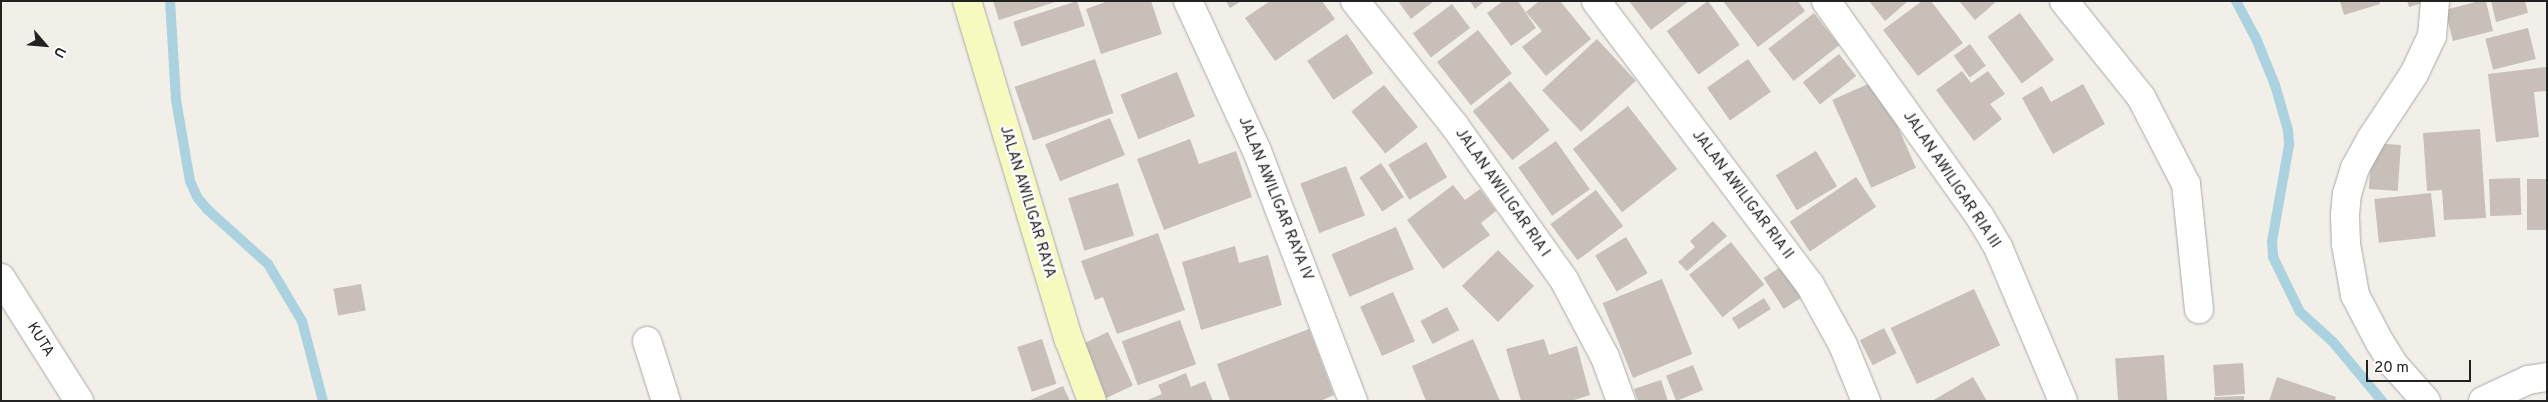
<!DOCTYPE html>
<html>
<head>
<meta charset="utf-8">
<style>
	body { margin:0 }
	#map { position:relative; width:2548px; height:402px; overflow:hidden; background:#f2efe9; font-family:Overpass,sans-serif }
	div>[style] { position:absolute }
	.stream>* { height:10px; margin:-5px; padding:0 5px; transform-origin:5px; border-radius:5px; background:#aad3df }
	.building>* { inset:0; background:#c7bfb8; transform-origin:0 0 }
	.roads { filter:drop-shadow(0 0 1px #a9a9a9) drop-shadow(0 0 1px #a9a9a9) }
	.street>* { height:28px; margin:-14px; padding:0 14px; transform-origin:14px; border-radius:14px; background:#fff }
	.secondary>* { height:28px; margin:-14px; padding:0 14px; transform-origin:14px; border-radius:14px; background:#f7fabf }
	span { translate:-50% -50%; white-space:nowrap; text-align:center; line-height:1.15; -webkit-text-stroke:4.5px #fff; paint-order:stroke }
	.street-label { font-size:15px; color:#222 }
	.frame { position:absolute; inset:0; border:2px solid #222; pointer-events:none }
	.north { position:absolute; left:20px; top:20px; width:50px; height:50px; -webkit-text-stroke:4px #fff; paint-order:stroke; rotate:117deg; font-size:14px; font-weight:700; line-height:20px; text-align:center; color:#222 }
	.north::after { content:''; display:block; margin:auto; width:18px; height:22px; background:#222; clip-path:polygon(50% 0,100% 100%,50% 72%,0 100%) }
	.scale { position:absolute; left:2366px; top:360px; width:105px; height:22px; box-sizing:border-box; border:2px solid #222; border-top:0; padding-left:6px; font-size:15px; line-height:18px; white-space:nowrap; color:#222; -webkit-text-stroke:4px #fff; paint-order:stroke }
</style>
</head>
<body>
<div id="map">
	<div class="stream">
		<i style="left:170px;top:1px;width:99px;rotate:86.5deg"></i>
		<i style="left:176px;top:100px;width:82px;rotate:80.2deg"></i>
		<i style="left:190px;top:181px;width:17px;rotate:66deg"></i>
		<i style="left:197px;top:197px;width:17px;rotate:50deg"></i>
		<i style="left:208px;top:210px;width:81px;rotate:42deg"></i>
		<i style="left:268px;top:264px;width:66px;rotate:59.2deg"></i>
		<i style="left:302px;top:321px;width:83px;rotate:75.3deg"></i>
		<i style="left:2236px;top:1px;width:40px;rotate:62deg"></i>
		<i style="left:2255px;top:36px;width:53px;rotate:67.8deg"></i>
		<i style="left:2275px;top:85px;width:47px;rotate:73.9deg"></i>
		<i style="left:2288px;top:130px;width:15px;rotate:86deg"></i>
		<i style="left:2289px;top:145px;width:97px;rotate:100deg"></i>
		<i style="left:2272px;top:241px;width:16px;rotate:86deg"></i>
		<i style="left:2273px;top:257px;width:61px;rotate:63.9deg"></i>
		<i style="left:2300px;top:312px;width:45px;rotate:42.3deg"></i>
		<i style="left:2333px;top:342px;width:77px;rotate:50.3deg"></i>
	</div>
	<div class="building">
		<i style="clip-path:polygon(993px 1px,1055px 1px,1055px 2px,999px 20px)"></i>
		<i style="left:1077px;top:1px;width:26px;height:67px;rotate:72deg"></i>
		<i style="clip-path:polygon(1108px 1px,1151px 1px,1162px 34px,1101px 54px,1086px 9px)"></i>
		<i style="clip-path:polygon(1226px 1px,1241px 1px,1230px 8px)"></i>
		<i style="clip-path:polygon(1270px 1px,1322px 1px,1335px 19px,1275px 61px,1245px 18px)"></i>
		<i style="clip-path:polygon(1398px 1px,1434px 1px,1411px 19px)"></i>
		<i style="clip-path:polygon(1470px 1px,1485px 1px,1475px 9px)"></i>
		<i style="clip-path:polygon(1503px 1px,1518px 1px,1536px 28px,1511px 46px,1487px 13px)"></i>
		<i style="clip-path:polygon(1539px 1px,1560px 1px,1591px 39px,1546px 76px,1522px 47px,1542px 31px,1526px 12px)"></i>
		<i style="clip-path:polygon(1629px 1px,1689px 1px,1651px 30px)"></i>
		<i style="left:1708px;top:1px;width:54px;height:51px;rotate:54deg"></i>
		<i style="clip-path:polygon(1723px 1px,1798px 1px,1805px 11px,1758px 47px)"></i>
		<i style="clip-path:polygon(1869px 1px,1908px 1px,1885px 21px)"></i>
		<i style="clip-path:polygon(1922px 1px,1931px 1px,1963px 43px,1918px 76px,1883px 30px)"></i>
		<i style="clip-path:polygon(1959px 1px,1997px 1px,1975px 20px)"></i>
		<i style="clip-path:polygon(2340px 1px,2379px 1px,2380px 4px,2344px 15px)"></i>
		<i style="clip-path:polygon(2407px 1px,2426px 1px,2426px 2px,2409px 7px)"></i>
		<i style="clip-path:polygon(2479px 1px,2486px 1px,2493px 31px,2453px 41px,2445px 10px)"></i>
		<i style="clip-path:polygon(2491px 1px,2525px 1px,2528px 13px,2496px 22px)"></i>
		<i style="left:1452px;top:4px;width:30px;height:49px;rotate:53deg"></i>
		<i style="left:1814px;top:13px;width:41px;height:58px;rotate:52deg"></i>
		<i style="left:2020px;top:13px;width:58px;height:40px;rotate:54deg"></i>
		<i style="left:2528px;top:28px;width:32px;height:44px;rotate:76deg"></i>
		<i style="left:1478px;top:30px;width:55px;height:52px;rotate:52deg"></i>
		<i style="left:1347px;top:34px;width:47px;height:48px;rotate:56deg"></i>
		<i style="left:1597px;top:39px;width:57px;height:75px;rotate:47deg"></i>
		<i style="left:1970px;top:44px;width:27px;height:20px;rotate:54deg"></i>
		<i style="left:1839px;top:54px;width:28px;height:46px;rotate:52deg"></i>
		<i style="left:1095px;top:59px;width:57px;height:85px;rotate:71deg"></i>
		<i style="left:1748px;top:59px;width:40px;height:50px;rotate:55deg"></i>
		<i style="clip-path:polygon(2547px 67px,2547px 91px,2534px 92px,2539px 137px,2496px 142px,2488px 74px)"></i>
		<i style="clip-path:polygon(1962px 71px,1971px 83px,1988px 71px,2005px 94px,1990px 104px,2002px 119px,1974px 141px,1936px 90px)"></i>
		<i style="left:1177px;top:72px;width:48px;height:61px;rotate:68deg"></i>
		<i style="left:1877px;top:80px;width:96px;height:49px;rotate:66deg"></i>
		<i style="left:1510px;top:81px;width:63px;height:48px;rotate:51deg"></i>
		<i style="clip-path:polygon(2083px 84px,2105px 124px,2053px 154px,2022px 98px,2042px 86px,2051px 102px)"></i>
		<i style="left:1384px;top:85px;width:54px;height:42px;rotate:51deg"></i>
		<i style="left:1628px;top:106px;width:80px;height:70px;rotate:52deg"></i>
		<i style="left:1110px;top:118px;width:40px;height:70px;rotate:68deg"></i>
		<i style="clip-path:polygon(2480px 129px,2486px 218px,2444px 220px,2442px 190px,2427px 191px,2423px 133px)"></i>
		<i style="clip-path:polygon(1190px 139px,1199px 164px,1236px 151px,1252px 197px,1164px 230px,1137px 159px)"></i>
		<i style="left:1556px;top:141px;width:59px;height:46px;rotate:55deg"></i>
		<i style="left:1426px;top:142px;width:41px;height:44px;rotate:59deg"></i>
		<i style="left:2372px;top:143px;width:29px;height:46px;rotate:4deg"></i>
		<i style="left:1816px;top:151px;width:41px;height:47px;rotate:59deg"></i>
		<i style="left:1381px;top:163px;width:41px;height:26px;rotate:56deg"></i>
		<i style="left:1346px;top:166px;width:53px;height:49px;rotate:69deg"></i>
		<i style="left:1856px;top:177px;width:36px;height:80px;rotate:56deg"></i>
		<i style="left:2520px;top:178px;width:37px;height:31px;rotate:88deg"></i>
		<i style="left:2547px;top:179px;width:51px;height:20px;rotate:90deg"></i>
		<i style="left:1118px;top:183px;width:55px;height:52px;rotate:73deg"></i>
		<i style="clip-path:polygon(1453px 185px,1465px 200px,1480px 189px,1496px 211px,1481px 223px,1490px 235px,1443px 269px,1407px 220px)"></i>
		<i style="left:1596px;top:190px;width:45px;height:57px;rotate:53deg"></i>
		<i style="left:2431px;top:193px;width:44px;height:57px;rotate:84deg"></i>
		<i style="clip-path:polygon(1713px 221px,1727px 236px,1687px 271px,1678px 262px,1695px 247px,1690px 241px)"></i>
		<i style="left:1396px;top:227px;width:46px;height:70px;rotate:67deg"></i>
		<i style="clip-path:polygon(1158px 233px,1185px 310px,1117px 334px,1103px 297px,1095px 300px,1081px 261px)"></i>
		<i style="left:1626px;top:237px;width:42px;height:36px;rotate:59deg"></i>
		<i style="left:1731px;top:242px;width:54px;height:53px;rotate:52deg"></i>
		<i style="clip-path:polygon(1235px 246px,1239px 263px,1268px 255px,1282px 305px,1201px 330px,1182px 262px)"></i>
		<i style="left:1498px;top:250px;width:51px;height:51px;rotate:45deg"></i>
		<i style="left:1782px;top:266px;width:37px;height:22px;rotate:57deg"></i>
		<i style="left:1662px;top:279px;width:81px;height:64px;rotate:68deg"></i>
		<i style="left:361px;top:284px;width:27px;height:28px;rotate:80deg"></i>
		<i style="left:1974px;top:289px;width:62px;height:92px;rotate:65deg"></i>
		<i style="left:1393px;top:292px;width:54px;height:36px;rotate:66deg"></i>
		<i style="left:1764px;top:298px;width:13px;height:38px;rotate:58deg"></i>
		<i style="left:1447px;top:307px;width:26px;height:30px;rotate:62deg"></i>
		<i style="left:1180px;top:320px;width:47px;height:62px;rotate:70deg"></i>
		<i style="left:1884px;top:328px;width:28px;height:27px;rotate:63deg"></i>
		<i style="clip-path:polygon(1309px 329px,1334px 395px,1320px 401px,1230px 401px,1217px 364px)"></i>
		<i style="left:1108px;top:332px;width:59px;height:30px;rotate:65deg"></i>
		<i style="left:1042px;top:339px;width:47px;height:26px;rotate:72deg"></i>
		<i style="clip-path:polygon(1473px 339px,1500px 401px,1426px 401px,1412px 366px)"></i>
		<i style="clip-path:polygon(1544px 339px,1549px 355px,1577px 346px,1590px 395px,1571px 401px,1521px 401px,1506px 349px)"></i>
		<i style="left:2164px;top:355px;width:46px;height:49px;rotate:86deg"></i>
		<i style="left:2243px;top:363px;width:31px;height:30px;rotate:86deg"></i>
		<i style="left:1693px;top:365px;width:27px;height:29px;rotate:68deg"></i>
		<i style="clip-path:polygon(1186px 373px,1191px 387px,1205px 381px,1213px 401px,1145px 401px,1162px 394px,1158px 385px)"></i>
		<i style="clip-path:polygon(1973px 377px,1987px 401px,1932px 401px)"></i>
		<i style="clip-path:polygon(2277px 377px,2336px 397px,2335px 401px,2269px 401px)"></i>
		<i style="clip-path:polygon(1661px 380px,1668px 401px,1638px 401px,1634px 389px)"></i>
		<i style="clip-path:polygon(1063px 386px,1070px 401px,1028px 401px)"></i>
		<i style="clip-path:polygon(2244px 396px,2244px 401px,2214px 401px,2214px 397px)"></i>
	</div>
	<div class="roads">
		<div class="street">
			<i style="left:1188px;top:1px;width:165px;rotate:65.3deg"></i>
			<i style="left:1257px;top:151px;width:268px;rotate:69deg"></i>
			<i style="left:1355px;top:1px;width:159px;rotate:51.4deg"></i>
			<i style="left:1454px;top:125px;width:190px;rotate:54.6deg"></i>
			<i style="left:1564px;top:280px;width:87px;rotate:62deg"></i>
			<i style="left:1605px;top:357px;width:47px;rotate:70deg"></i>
			<i style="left:1596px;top:1px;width:356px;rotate:53deg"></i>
			<i style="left:1810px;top:285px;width:68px;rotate:61.2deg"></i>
			<i style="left:1843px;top:345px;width:61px;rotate:67.7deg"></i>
			<i style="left:1826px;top:1px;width:265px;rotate:54.5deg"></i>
			<i style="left:1980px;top:217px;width:35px;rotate:59deg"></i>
			<i style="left:1998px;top:247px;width:167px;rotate:67.1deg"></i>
			<i style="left:2064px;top:1px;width:123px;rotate:51.3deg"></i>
			<i style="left:2141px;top:97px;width:98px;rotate:62.7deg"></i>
			<i style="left:2186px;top:184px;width:126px;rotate:84.1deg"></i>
			<i style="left:1px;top:278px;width:146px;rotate:57.6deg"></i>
			<i style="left:647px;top:341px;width:63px;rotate:72.4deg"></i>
			<i style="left:2426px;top:401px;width:48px;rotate:-131.6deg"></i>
			<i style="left:2394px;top:365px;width:26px;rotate:-122deg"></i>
			<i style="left:2380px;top:343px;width:54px;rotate:-117.5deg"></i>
			<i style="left:2355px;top:295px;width:52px;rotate:-100deg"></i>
			<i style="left:2346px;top:244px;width:29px;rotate:-92deg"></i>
			<i style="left:2345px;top:215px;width:21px;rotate:-85deg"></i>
			<i style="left:2347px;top:194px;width:27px;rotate:-73deg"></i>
			<i style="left:2355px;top:168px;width:33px;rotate:-61deg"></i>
			<i style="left:2371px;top:139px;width:78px;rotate:-56.5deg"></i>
			<i style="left:2414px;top:74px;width:42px;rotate:-64.7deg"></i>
			<i style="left:2432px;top:36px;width:35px;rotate:-85deg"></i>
			<i style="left:2483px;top:401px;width:50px;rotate:-25deg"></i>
			<i style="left:2528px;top:380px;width:19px;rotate:-9deg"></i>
		</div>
		<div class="secondary">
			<i style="left:967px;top:1px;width:354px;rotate:73.3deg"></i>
			<i style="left:1069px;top:340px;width:65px;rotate:69.3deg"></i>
		</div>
	</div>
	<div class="street-label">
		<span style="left:1951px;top:180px;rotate:56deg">JALAN AWILIGAR RIA III</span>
		<span style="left:1502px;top:193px;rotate:55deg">JALAN AWILIGAR RIA I</span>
		<span style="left:1742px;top:195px;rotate:53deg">JALAN AWILIGAR RIA II</span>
		<span style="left:1275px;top:199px;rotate:68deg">JALAN AWILIGAR RAYA IV</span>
		<span style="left:1027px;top:202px;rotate:73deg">JALAN AWILIGAR RAYA</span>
		<span style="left:40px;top:340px;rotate:58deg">KUTA</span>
	</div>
	<div class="frame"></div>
	<div class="north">U</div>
	<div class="scale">20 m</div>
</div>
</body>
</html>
